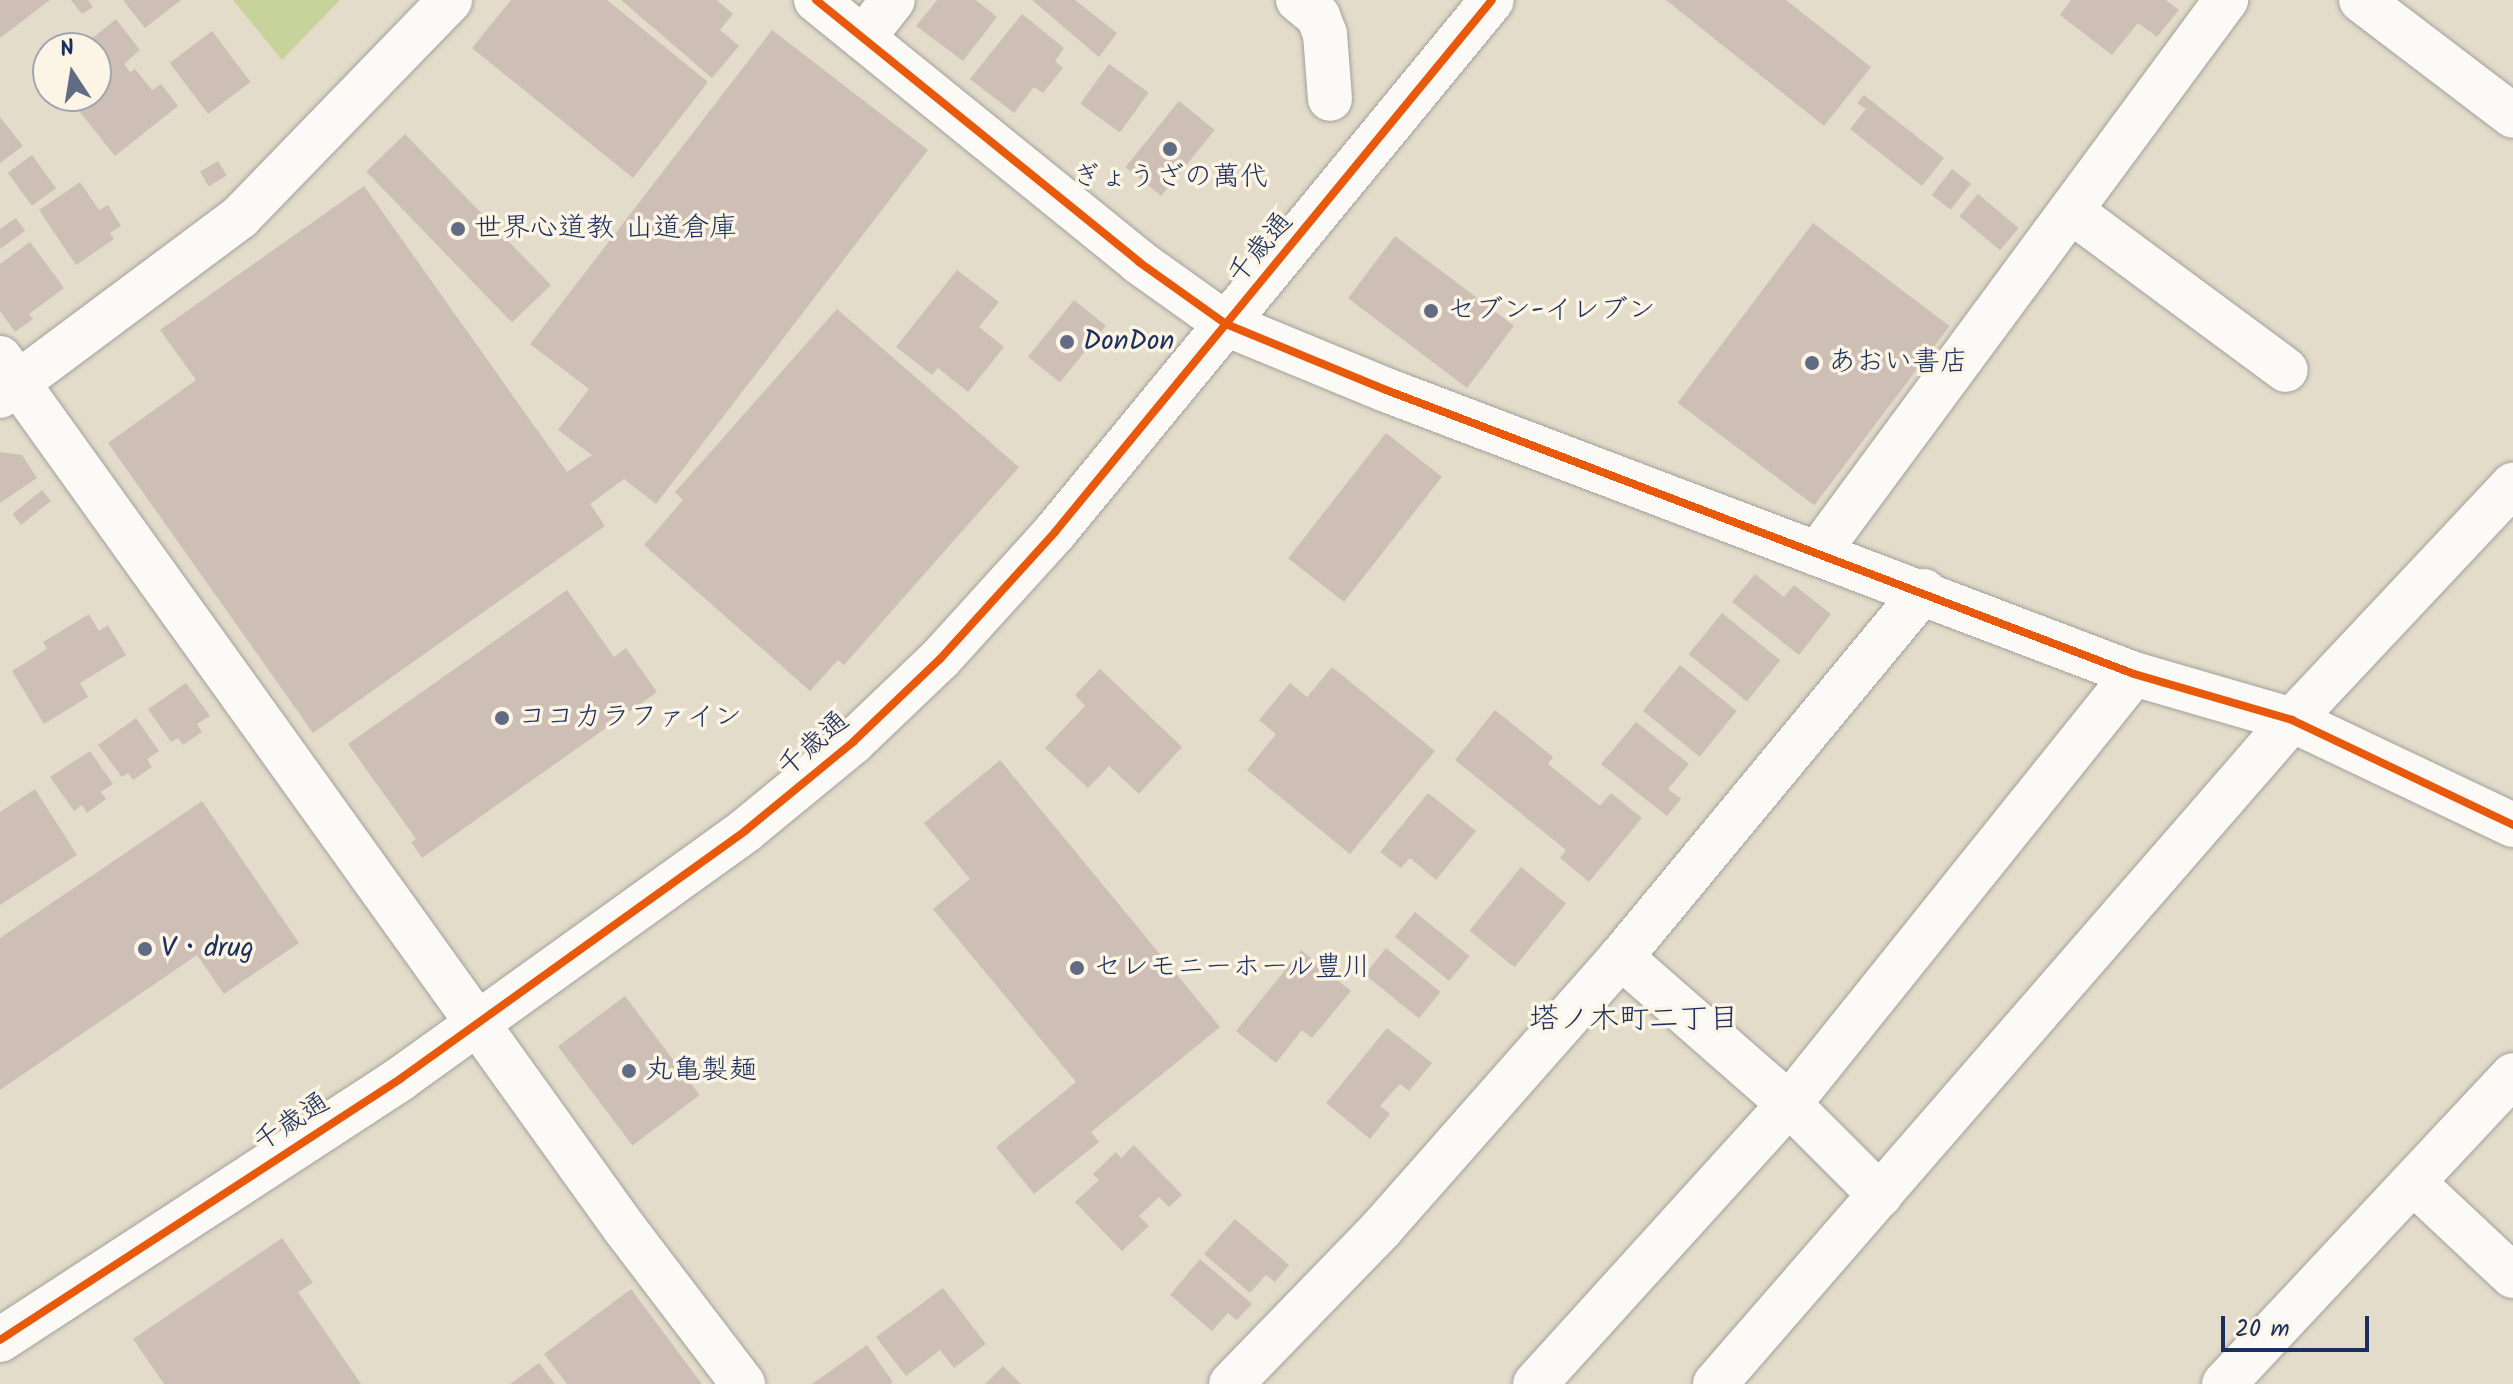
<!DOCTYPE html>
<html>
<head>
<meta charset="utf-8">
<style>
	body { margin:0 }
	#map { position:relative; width:2513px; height:1384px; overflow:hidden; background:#e4dcca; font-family:Kalam,"Klee One",sans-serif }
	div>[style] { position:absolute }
	.green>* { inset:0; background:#c7d39a }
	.building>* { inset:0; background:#cdbfb6; transform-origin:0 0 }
	.roads { filter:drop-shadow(0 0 2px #a3a19c) drop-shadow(0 0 2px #a3a19c) }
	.minor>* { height:44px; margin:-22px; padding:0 22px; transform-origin:22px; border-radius:22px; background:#fbfaf7 }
	.cycleway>* { height:8px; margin:-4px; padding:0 4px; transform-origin:4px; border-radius:4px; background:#e8590c }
	.dots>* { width:22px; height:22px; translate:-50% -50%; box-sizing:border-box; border:4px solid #fcf5e5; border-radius:50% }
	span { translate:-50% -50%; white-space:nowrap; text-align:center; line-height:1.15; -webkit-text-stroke:7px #fcf5e5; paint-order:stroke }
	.poi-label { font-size:28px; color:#1b2f5e }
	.left { translate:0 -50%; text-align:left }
	.street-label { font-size:28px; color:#1b2f5e }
	.neighbourhood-label { font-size:30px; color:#1b2f5e }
	.north { position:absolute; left:32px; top:32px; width:80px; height:80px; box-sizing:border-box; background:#fcf5e5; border:2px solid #a2a6af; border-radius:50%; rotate:348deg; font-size:22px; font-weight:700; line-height:32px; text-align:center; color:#1b2f5e }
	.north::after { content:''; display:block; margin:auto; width:28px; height:36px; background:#616c84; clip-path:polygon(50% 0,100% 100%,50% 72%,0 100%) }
	.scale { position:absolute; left:2221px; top:1316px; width:148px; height:36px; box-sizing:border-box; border:4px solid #1b2f5e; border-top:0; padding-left:10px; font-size:24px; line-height:28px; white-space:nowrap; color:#1b2f5e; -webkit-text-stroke:6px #fcf5e5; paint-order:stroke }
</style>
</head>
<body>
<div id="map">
	<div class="green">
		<i style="clip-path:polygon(233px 0,340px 0,282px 60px)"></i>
	</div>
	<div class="building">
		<i style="clip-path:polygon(0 0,50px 0,0 38px)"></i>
		<i style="clip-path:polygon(71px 0,88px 0,93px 7px,82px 14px)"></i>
		<i style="clip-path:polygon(123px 0,181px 0,145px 28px)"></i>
		<i style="clip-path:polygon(511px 0,607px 0,708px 82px,633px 178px,472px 48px)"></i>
		<i style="clip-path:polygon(621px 0,717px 0,733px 14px,720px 30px,739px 46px,712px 78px)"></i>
		<i style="clip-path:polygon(937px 0,976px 0,997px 17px,963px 61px,916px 26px)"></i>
		<i style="clip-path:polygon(1032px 0,1075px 0,1117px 33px,1099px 57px)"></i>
		<i style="clip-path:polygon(1666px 0,1786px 0,1871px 67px,1824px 126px)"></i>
		<i style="clip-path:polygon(2071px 0,2166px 0,2179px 10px,2157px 37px,2138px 23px,2112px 55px,2060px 15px)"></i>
		<i style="clip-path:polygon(1022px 14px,1064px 48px,1055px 61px,1063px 68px,1043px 93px,1034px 87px,1014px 113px,970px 79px)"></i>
		<i style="clip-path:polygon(116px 19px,140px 50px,124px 64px,130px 72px,135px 69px,152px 90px,161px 84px,178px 106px,115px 156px,67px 96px,96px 96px,96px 48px,80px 48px)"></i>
		<i style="clip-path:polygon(772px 30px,928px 150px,656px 504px,624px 479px,590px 504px,605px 526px,313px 733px,108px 443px,196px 380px,160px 330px,364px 186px,567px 472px,592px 455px,558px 430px,589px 389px,530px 344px)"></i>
		<i style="left:212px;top:31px;width:64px;height:53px;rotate:53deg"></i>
		<i style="left:1109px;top:64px;width:49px;height:49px;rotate:36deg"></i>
		<i style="clip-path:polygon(1864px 95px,1944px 158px,1922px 186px,1850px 129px,1866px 109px,1857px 103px)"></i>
		<i style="left:1179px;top:101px;width:46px;height:85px;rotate:39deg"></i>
		<i style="clip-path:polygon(0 117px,23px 146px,0 163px)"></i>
		<i style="left:405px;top:134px;width:210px;height:54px;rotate:46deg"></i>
		<i style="left:32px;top:155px;width:41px;height:30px;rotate:54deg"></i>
		<i style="left:218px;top:161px;width:17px;height:21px;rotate:59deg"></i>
		<i style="left:1952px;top:169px;width:24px;height:33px;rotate:38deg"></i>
		<i style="clip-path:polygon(80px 182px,99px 210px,108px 205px,121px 226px,110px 233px,114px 239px,76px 265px,39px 210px)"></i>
		<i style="left:1978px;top:194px;width:53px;height:29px;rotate:40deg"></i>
		<i style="clip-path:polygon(16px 218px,25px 231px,0 249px,0 229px)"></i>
		<i style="left:1813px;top:223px;width:171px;height:225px;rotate:37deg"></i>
		<i style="left:1395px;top:236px;width:149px;height:78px;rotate:37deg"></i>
		<i style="clip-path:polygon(30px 242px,64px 288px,29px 314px,33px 319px,15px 332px,0 311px,0 264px)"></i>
		<i style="clip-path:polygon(957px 270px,999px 302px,979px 327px,1004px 347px,968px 392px,938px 368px,932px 375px,896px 347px)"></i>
		<i style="left:1074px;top:300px;width:41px;height:73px;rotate:39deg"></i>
		<i style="clip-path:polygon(837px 309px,1019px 467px,844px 665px,838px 660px,810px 691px,644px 545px,683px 500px,675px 492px)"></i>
		<i style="left:1386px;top:433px;width:71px;height:159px;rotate:38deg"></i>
		<i style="clip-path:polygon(0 452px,22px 455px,37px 478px,0 503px)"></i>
		<i style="left:42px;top:490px;width:14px;height:38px;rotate:51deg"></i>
		<i style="clip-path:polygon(1755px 574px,1784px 597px,1794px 585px,1831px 614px,1799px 655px,1732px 602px)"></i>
		<i style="clip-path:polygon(567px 590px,614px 657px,626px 648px,657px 692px,422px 858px,411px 842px,416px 839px,348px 744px)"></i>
		<i style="left:1722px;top:613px;width:75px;height:53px;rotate:39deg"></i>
		<i style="clip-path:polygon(89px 614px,99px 631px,108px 625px,126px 655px,80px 683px,88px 697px,44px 724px,12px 671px,47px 649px,43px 642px)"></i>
		<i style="left:1680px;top:665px;width:73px;height:59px;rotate:39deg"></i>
		<i style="clip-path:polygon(1332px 667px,1435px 751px,1350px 854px,1247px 770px,1276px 734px,1259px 720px,1290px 683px,1307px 697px)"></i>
		<i style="clip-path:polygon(1100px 669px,1182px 747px,1139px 794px,1109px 766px,1088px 788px,1045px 748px,1085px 706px,1075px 695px)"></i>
		<i style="clip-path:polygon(186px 683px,210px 716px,197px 724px,202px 732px,183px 745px,178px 738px,171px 742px,148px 709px)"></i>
		<i style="clip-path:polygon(1495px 710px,1553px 757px,1548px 764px,1600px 806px,1611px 793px,1642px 818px,1589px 882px,1560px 858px,1566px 850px,1455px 760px)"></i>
		<i style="clip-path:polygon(136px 718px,159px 751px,147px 759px,152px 767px,133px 780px,128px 773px,122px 777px,98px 745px)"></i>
		<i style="clip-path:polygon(1636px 722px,1689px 764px,1668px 789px,1681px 799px,1667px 816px,1601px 764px)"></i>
		<i style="clip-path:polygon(90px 751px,113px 784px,101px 792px,106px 799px,87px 813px,82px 805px,74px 811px,50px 777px)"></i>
		<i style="clip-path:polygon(1000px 760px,1220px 1027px,1091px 1132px,1099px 1142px,1034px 1194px,996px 1147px,1076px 1082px,933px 909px,970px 879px,924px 823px)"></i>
		<i style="clip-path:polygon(35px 789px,77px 855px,0 905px,0 812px)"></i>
		<i style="clip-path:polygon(1428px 793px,1476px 831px,1436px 880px,1410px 858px,1401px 868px,1380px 852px)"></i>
		<i style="clip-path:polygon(202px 801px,299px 943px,224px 994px,197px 955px,0 1090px,0 938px)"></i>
		<i style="left:1521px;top:867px;width:58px;height:82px;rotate:39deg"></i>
		<i style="left:1415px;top:912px;width:70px;height:32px;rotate:39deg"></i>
		<i style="left:1386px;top:948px;width:70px;height:34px;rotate:39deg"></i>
		<i style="clip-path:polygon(1301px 950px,1351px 991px,1312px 1038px,1302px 1030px,1276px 1063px,1236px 1031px)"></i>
		<i style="left:625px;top:996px;width:124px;height:84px;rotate:53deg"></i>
		<i style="clip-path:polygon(1387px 1028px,1432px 1063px,1409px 1091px,1400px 1084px,1380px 1106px,1390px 1114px,1370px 1139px,1326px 1103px)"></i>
		<i style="clip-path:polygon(1134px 1145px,1182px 1195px,1169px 1207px,1159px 1197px,1139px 1216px,1149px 1226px,1122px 1251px,1075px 1202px,1099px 1180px,1093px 1174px,1116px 1152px,1121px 1158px)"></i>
		<i style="clip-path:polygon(1235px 1219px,1289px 1265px,1275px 1282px,1266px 1275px,1250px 1293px,1204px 1254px)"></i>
		<i style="clip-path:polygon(282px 1238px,313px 1283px,298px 1292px,361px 1384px,164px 1384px,133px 1339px)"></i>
		<i style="clip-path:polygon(1200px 1259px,1252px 1304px,1237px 1320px,1228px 1313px,1212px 1331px,1170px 1295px)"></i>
		<i style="clip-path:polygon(943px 1288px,986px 1344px,954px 1368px,940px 1350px,906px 1376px,876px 1337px)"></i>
		<i style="clip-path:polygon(631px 1289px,702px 1384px,567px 1384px,544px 1354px)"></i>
		<i style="clip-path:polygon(867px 1345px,893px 1382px,890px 1384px,812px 1384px)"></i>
		<i style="clip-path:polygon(539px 1363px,555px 1384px,510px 1384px)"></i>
		<i style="clip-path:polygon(1003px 1366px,1021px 1384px,985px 1384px)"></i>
	</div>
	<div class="roads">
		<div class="minor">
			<i style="left:816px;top:0;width:416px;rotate:39deg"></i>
			<i style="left:1139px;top:262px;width:107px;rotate:35.5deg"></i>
			<i style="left:1226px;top:324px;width:173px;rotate:22.4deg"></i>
			<i style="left:1386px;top:390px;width:800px;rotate:20.79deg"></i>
			<i style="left:2134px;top:674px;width:165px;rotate:16.2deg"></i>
			<i style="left:2292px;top:720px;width:245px;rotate:25.4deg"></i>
			<i style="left:1298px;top:0;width:26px;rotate:39deg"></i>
			<i style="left:1318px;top:16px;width:19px;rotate:69deg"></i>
			<i style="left:1325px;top:34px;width:65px;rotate:85.6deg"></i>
			<i style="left:2361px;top:0;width:191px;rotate:37.3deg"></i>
			<i style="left:863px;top:38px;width:48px;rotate:-51.7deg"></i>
			<i style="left:2071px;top:211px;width:267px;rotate:36.5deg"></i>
			<i style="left:0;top:358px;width:1072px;rotate:54.34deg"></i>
			<i style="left:625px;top:1229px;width:195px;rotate:52.7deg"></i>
			<i style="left:0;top:396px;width:299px;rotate:-36.7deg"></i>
			<i style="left:240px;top:217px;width:302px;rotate:-45.9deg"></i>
			<i style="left:1817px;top:554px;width:689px;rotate:-53.56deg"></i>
			<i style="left:1621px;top:957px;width:223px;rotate:41.2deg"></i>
			<i style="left:1789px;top:1104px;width:129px;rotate:45deg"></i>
			<i style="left:2414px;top:1183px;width:136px;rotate:43.2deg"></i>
			<i style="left:0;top:1340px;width:478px;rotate:-33.1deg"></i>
			<i style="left:400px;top:1079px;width:426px;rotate:-35.7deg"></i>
			<i style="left:746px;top:830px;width:139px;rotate:-39.4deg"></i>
			<i style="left:853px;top:742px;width:120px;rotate:-43.7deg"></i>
			<i style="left:940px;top:659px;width:171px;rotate:-47.8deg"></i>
			<i style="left:1055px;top:532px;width:688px;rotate:-50.6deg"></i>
			<i style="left:1231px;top:1384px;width:217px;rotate:-45.9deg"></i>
			<i style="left:1382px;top:1228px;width:361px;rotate:-48.6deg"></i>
			<i style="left:1621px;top:957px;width:475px;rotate:-50.4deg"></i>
			<i style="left:1535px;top:1384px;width:378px;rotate:-47.8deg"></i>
			<i style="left:1789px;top:1104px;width:551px;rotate:-51.26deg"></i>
			<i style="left:1715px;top:1384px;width:880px;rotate:-49.01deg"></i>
			<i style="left:2292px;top:720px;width:323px;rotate:-46.8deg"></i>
			<i style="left:2224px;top:1384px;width:423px;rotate:-46.9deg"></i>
		</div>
	</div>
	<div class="cycleway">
		<i style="left:816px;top:0;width:416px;rotate:39deg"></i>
		<i style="left:1139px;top:262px;width:107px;rotate:35.5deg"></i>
		<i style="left:1226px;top:324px;width:173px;rotate:22.4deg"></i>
		<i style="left:1386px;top:390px;width:800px;rotate:20.79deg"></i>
		<i style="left:2134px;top:674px;width:165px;rotate:16.2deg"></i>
		<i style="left:2292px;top:720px;width:245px;rotate:25.4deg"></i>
		<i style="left:0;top:1340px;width:478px;rotate:-33.1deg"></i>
		<i style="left:400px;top:1079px;width:426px;rotate:-35.7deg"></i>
		<i style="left:746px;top:830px;width:139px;rotate:-39.4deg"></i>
		<i style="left:853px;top:742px;width:120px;rotate:-43.7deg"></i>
		<i style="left:940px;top:659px;width:171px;rotate:-47.8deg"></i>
		<i style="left:1055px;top:532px;width:688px;rotate:-50.6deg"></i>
	</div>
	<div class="dots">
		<i style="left:1170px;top:149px;background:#616c84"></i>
		<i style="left:458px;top:229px;background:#616c84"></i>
		<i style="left:1431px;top:311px;background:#616c84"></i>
		<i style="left:1067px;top:342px;background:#616c84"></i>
		<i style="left:1812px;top:363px;background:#616c84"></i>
		<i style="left:502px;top:718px;background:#616c84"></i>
		<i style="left:145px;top:949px;background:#616c84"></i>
		<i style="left:1077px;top:968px;background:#616c84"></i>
		<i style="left:629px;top:1071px;background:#616c84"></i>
	</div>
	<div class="poi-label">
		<span style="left:1170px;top:178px">ぎょうざの萬代</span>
		<span class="left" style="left:474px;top:229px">世界心道教 山道倉庫</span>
		<span class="left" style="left:1447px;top:311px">セブン-イレブン</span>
		<span class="left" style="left:1083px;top:342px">DonDon</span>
		<span class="left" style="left:1828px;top:363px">あおい書店</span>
		<span class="left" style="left:518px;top:718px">ココカラファイン</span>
		<span class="left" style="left:161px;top:949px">V・drug</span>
		<span class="left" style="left:1093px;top:968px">セレモニーホール豊川</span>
		<span class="left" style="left:645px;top:1071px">丸亀製麺</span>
	</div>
	<div class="street-label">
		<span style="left:1261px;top:249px;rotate:-50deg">千歳通</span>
		<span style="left:814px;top:745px;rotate:-41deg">千歳通</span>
		<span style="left:292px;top:1123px;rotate:-33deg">千歳通</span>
	</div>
	<div class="neighbourhood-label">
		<span style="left:1634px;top:1020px">塔ノ木町二丁目</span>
	</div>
	<div class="north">N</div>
	<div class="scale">20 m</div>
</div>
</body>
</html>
